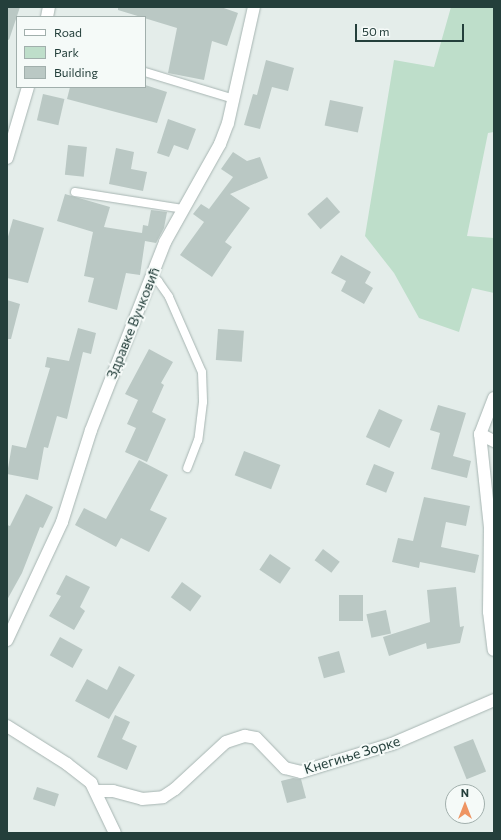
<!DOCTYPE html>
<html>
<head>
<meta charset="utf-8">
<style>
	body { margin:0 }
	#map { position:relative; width:501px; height:840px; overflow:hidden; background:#e4edea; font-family:Commissioner,sans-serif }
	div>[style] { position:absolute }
	.green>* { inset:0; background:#bedeca }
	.building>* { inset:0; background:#bac8c4; transform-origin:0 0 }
	.roads { filter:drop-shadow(0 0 1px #a7b5b2) drop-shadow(0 0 1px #a7b5b2) }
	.lane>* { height:8px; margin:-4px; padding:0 4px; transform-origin:4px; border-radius:4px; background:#fff }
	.street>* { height:12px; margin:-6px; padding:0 6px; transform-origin:6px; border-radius:6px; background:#fff }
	span { translate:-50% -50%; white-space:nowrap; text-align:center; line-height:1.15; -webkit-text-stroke:4px #f5faf8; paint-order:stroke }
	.street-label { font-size:14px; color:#243f3b }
	.frame { position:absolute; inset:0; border:8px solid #243f3b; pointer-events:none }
	.legend { position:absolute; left:16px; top:16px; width:130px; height:72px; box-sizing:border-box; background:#f5faf8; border:1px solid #a1afac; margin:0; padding:5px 7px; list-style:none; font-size:12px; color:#243f3b }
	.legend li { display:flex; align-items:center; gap:8px; height:20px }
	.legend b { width:20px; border:1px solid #a1afac }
	.north { position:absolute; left:445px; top:784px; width:40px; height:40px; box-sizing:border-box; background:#f5faf8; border:1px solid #a1afac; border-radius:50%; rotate:0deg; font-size:11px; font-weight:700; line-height:16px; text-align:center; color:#243f3b }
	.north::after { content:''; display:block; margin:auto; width:14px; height:18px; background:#ee9462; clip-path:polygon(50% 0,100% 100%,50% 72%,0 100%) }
	.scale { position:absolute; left:355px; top:24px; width:109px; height:18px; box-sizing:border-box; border:2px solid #243f3b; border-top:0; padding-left:5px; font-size:12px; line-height:14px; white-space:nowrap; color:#243f3b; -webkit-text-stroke:3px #f5faf8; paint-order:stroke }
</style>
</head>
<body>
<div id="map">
	<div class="green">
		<i style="clip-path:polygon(451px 7px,494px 7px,494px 132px,488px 133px,467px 236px,494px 238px,494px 293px,472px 288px,459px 332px,419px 318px,394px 273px,365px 236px,394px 60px,434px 67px)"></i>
	</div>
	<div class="building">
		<i style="clip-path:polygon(7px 7px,20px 7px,9px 40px,7px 39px)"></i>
		<i style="clip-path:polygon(118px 7px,221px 7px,238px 13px,227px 46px,212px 41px,204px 80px,168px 73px,177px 28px,118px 10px)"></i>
		<i style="clip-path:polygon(266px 60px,294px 68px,288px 91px,272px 87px,260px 129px,244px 125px,253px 94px,257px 95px)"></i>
		<i style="clip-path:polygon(145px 85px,167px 92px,157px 123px,67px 99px,70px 87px,145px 87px)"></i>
		<i style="left:43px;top:94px;width:22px;height:27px;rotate:13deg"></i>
		<i style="left:330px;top:100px;width:34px;height:26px;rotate:12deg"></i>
		<i style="clip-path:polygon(168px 119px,196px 129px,188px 150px,174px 145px,169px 157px,157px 153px)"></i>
		<i style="left:68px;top:145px;width:19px;height:30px;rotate:6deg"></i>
		<i style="clip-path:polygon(116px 148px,134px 152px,131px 169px,147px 172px,143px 191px,109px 184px)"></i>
		<i style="clip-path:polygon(233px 152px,247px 161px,260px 157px,268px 178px,230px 194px,250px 208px,225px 242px,232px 247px,212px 277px,180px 255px,204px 222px,193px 214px,201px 204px,209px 209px,233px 177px,221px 169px)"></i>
		<i style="clip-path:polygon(65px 194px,110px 207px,104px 227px,142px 233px,143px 225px,148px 226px,151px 210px,167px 212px,164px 228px,156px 243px,145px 241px,140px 275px,126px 273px,117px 310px,88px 302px,94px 278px,84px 276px,93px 232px,57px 221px)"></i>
		<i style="left:327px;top:197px;width:20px;height:26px;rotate:49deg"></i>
		<i style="clip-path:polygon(13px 219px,44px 228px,28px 283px,7px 278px,7px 240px)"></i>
		<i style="clip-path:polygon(341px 255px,371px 272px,365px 283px,373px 288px,364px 304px,341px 291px,346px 281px,331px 273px)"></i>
		<i style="clip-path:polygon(7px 300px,20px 304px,11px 339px,7px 339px)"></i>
		<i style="clip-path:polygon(78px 328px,96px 333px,91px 354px,83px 352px,67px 419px,57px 416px,48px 448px,44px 447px,38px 480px,7px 474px,12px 445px,26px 448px,50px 368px,45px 367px,47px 357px,69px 361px)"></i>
		<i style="left:218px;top:329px;width:26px;height:31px;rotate:4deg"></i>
		<i style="clip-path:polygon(149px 349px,173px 362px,161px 383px,164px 385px,152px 412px,166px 419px,147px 462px,125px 452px,136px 428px,127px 424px,138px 400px,125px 394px)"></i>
		<i style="clip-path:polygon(438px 405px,466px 413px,453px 456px,471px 461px,467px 478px,431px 469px,440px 433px,430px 430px)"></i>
		<i style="left:379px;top:409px;width:26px;height:31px;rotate:25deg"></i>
		<i style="left:244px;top:451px;width:39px;height:26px;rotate:21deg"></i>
		<i style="clip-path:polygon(139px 460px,168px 475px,150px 510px,167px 518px,149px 552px,121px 538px,116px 547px,75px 525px,84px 508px,106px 519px)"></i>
		<i style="left:374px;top:464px;width:22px;height:22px;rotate:22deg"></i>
		<i style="clip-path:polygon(26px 494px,53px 507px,43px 528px,40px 527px,22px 573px,7px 600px,7px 525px,10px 526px)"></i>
		<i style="clip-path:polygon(424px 497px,470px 506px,466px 526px,446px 522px,441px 547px,479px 555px,475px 573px,420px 562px,419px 568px,392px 562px,398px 538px,413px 541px)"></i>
		<i style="left:323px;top:549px;width:21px;height:14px;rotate:37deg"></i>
		<i style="left:270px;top:554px;width:25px;height:19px;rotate:34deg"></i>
		<i style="clip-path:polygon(66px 575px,90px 587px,80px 607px,85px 611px,74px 630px,49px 616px,61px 596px,56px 594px)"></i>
		<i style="left:182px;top:582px;width:24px;height:19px;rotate:36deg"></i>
		<i style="clip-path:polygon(456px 587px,460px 627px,464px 626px,460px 643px,427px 649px,426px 643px,389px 656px,383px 637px,430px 622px,427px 590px)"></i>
		<i style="left:363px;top:595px;width:26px;height:24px;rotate:90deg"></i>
		<i style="left:386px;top:610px;width:24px;height:20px;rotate:78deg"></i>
		<i style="left:60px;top:637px;width:26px;height:21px;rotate:29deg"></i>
		<i style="left:339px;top:651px;width:22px;height:22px;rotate:74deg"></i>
		<i style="clip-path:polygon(119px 666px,135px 675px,109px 719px,75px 701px,87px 679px,107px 690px)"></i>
		<i style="clip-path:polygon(115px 715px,130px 722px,122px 739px,137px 746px,127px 770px,97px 757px)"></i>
		<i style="left:473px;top:739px;width:35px;height:21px;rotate:68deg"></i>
		<i style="clip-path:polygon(293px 778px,301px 779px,306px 798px,287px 803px,281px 781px)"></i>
		<i style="left:37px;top:787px;width:23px;height:13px;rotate:18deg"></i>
	</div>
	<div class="roads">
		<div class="lane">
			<i style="left:145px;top:72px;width:93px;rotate:16.9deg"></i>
			<i style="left:75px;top:192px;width:109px;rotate:8.9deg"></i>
			<i style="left:152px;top:276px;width:8px;rotate:40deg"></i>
			<i style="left:158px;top:281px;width:19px;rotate:55deg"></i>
			<i style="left:169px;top:297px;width:82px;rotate:66.3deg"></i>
			<i style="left:202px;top:372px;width:30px;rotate:88deg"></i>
			<i style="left:203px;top:402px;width:38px;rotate:97deg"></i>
			<i style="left:198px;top:440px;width:30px;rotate:111deg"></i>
		</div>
		<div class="street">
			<i style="left:47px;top:17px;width:10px;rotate:-79deg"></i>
			<i style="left:7px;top:158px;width:74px;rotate:-73.5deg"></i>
			<i style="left:494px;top:398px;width:39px;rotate:111deg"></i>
			<i style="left:480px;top:434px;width:95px;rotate:83.9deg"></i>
			<i style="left:490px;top:528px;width:84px;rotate:90.7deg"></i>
			<i style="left:489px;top:612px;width:38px;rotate:83deg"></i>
			<i style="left:480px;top:434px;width:16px;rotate:27deg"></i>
			<i style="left:7px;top:640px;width:130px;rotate:-65deg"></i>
			<i style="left:62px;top:522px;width:96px;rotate:-72.5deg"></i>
			<i style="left:91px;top:430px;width:202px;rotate:-68.5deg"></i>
			<i style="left:165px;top:242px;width:112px;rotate:-60.7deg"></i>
			<i style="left:220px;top:144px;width:22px;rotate:-69deg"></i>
			<i style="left:228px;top:123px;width:119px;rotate:-77.4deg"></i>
			<i style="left:7px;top:726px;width:71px;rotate:32.3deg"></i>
			<i style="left:67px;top:764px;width:31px;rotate:38deg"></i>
			<i style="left:91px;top:783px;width:55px;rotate:64.4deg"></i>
			<i style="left:97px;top:791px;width:16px"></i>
			<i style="left:113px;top:791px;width:30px;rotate:15deg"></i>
			<i style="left:142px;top:799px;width:21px;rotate:-5deg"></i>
			<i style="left:163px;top:797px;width:14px;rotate:-34deg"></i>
			<i style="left:175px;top:789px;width:69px;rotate:-42.7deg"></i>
			<i style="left:226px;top:742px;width:20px;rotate:-18deg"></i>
			<i style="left:245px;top:736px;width:11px;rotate:10deg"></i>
			<i style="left:256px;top:738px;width:42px;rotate:46deg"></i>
			<i style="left:285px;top:768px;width:16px;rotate:14deg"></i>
			<i style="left:301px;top:772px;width:95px;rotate:-17.1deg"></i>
			<i style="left:392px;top:744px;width:111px;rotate:-23.3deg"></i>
		</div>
	</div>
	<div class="street-label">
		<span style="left:133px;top:323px;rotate:-68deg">Здравке Вучковић</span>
		<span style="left:352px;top:755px;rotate:-17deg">Кнегиње Зорке</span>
	</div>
	<div class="frame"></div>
	<ul class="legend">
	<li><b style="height:5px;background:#fff"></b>Road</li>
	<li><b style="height:11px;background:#bedeca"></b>Park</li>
	<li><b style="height:11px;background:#bac8c4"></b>Building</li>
	</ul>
	<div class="north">N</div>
	<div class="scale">50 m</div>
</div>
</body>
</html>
